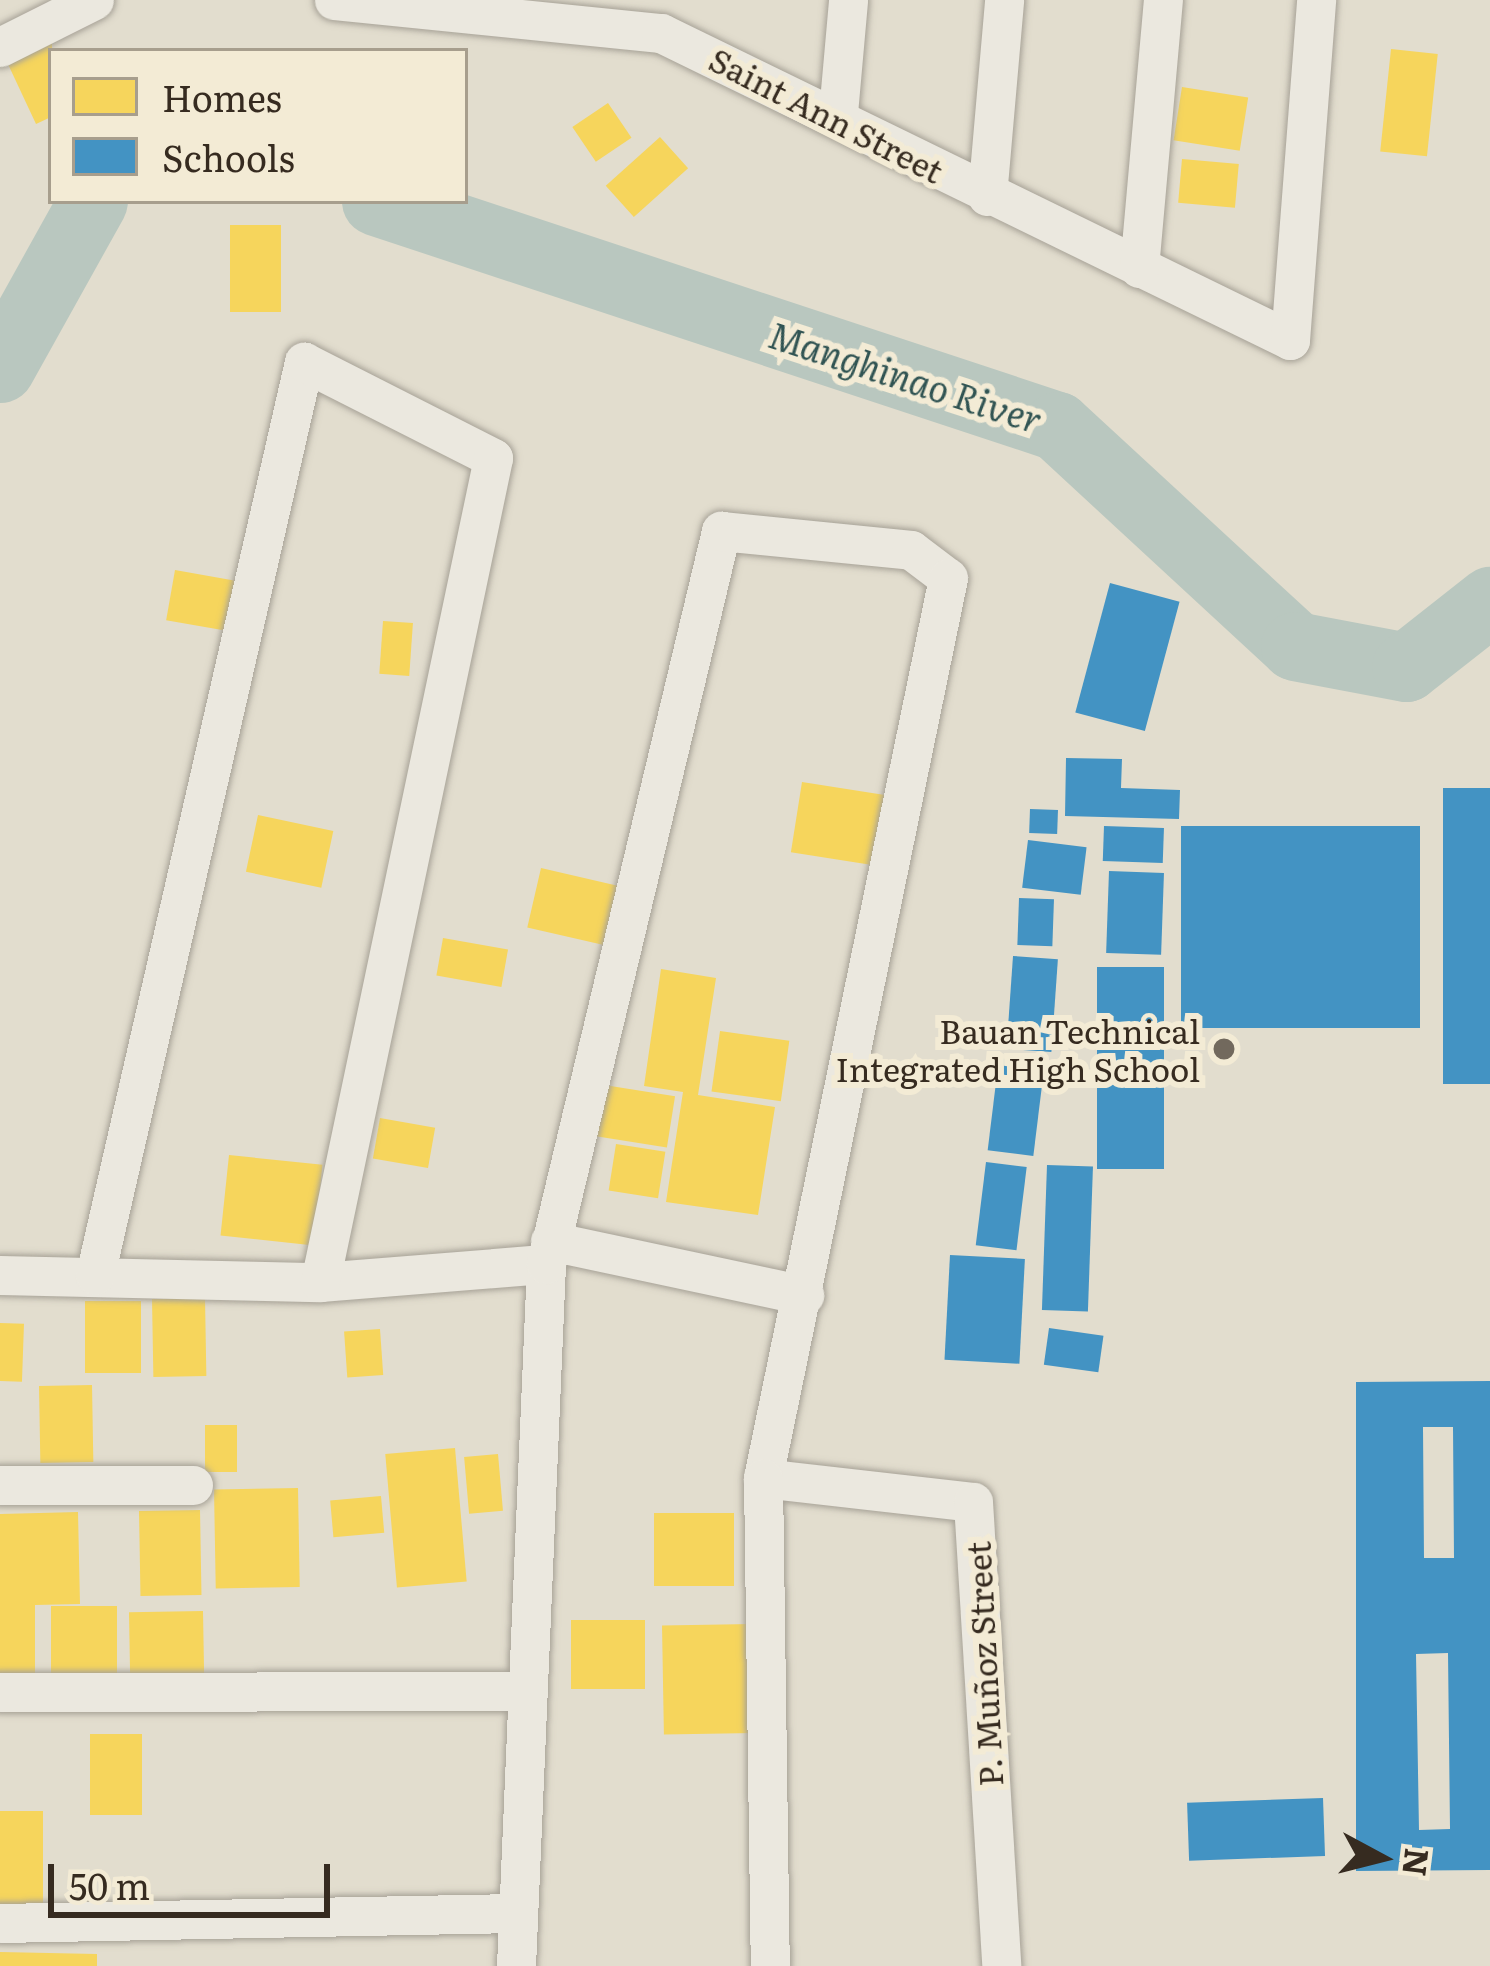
<!DOCTYPE html>
<html>
<head>
<meta charset="utf-8">
<style>
	body { margin:0 }
	#map { position:relative; width:1490px; height:1966px; overflow:hidden; background:#e2ddce; font-family:Literata,serif }
	div>[style] { position:absolute }
	.homes>* { inset:0; background:#f6d55c; transform-origin:0 0 }
	.schools>* { inset:0; background:#4393c3; transform-origin:0 0 }
	.river>* { height:69px; margin:-34.5px; padding:0 34.5px; transform-origin:34.5px; border-radius:34.5px; background:#b9c7bf }
	.roads { filter:drop-shadow(0 0 3px #a7a297) drop-shadow(0 0 3px #a7a297) }
	.minor>* { height:39px; margin:-19.5px; padding:0 19.5px; transform-origin:19.5px; border-radius:19.5px; background:#ebe8df }
	.dots>* { width:33px; height:33px; translate:-50% -50%; box-sizing:border-box; border:6px solid #f3ebd5; border-radius:50% }
	span { translate:-50% -50%; white-space:nowrap; text-align:center; line-height:1.15; -webkit-text-stroke:12px #f3ebd5; paint-order:stroke }
	.street-label { font-size:33px; color:#362b20 }
	.poi-label { font-size:33px; color:#362b20 }
	.right { translate:-100% -50%; text-align:right }
	.water-label { font-size:36px; color:#315453; font-style:italic }
	.legend { position:absolute; left:48px; top:48px; width:420px; height:156px; box-sizing:border-box; background:#f3ebd5; border:3px solid #a79e8d; margin:0; padding:15px 21px; list-style:none; font-size:36px; color:#362b20 }
	.legend li { display:flex; align-items:center; gap:24px; height:60px }
	.legend b { width:60px; border:3px solid #a79e8d }
	.north { position:absolute; left:1322px; top:1798px; width:120px; height:120px; -webkit-text-stroke:9px #f3ebd5; paint-order:stroke; rotate:97deg; font-size:33px; font-weight:700; line-height:48px; text-align:center; color:#362b20 }
	.north::after { content:''; display:block; margin:auto; width:42px; height:54px; background:#362b20; clip-path:polygon(50% 0,100% 100%,50% 72%,0 100%) }
	.scale { position:absolute; left:48px; top:1864px; width:282px; height:54px; box-sizing:border-box; border:6px solid #362b20; border-top:0; padding-left:15px; font-size:36px; line-height:42px; white-space:nowrap; color:#362b20; -webkit-text-stroke:9px #f3ebd5; paint-order:stroke }
</style>
</head>
<body>
<div id="map">
	<div class="homes">
		<i style="clip-path:polygon(52px 41px,51px 117px,36px 124px,7px 62px)"></i>
		<i style="left:1391px;top:49px;width:47px;height:103px;rotate:6deg"></i>
		<i style="left:1182px;top:87px;width:67px;height:54px;rotate:9deg"></i>
		<i style="left:608px;top:103px;width:42px;height:43px;rotate:56deg"></i>
		<i style="left:660px;top:137px;width:42px;height:73px;rotate:48deg"></i>
		<i style="left:1182px;top:159px;width:57px;height:44px;rotate:5deg"></i>
		<i style="left:230px;top:225px;width:51px;height:87px"></i>
		<i style="left:175px;top:570px;width:67px;height:51px;rotate:10deg"></i>
		<i style="left:383px;top:621px;width:30px;height:53px;rotate:4deg"></i>
		<i style="left:802px;top:782px;width:87px;height:71px;rotate:9deg"></i>
		<i style="left:258px;top:815px;width:77px;height:58px;rotate:12deg"></i>
		<i style="left:541px;top:868px;width:83px;height:61px;rotate:13deg"></i>
		<i style="left:443px;top:938px;width:66px;height:38px;rotate:10deg"></i>
		<i style="clip-path:polygon(661px 969px,716px 978px,698px 1095px,775px 1107px,758px 1215px,666px 1202px,683px 1092px,644px 1086px)"></i>
		<i style="left:720px;top:1031px;width:70px;height:61px;rotate:8deg"></i>
		<i style="left:598px;top:1084px;width:78px;height:52px;rotate:9deg"></i>
		<i style="left:380px;top:1118px;width:56px;height:41px;rotate:10deg"></i>
		<i style="left:616px;top:1144px;width:50px;height:47px;rotate:9deg"></i>
		<i style="left:229px;top:1155px;width:94px;height:81px;rotate:6deg"></i>
		<i style="left:205px;top:1298px;width:78px;height:53px;rotate:89deg"></i>
		<i style="left:141px;top:1301px;width:72px;height:56px;rotate:90deg"></i>
		<i style="left:0;top:1323px;width:24px;height:58px;rotate:2deg"></i>
		<i style="left:380px;top:1329px;width:46px;height:36px;rotate:86deg"></i>
		<i style="left:92px;top:1385px;width:77px;height:53px;rotate:89deg"></i>
		<i style="left:237px;top:1425px;width:47px;height:32px;rotate:90deg"></i>
		<i style="left:455px;top:1448px;width:134px;height:70px;rotate:85deg"></i>
		<i style="left:498px;top:1454px;width:57px;height:34px;rotate:85deg"></i>
		<i style="left:298px;top:1488px;width:99px;height:84px;rotate:89deg"></i>
		<i style="left:381px;top:1496px;width:37px;height:51px;rotate:85deg"></i>
		<i style="left:200px;top:1510px;width:85px;height:61px;rotate:89deg"></i>
		<i style="clip-path:polygon(78px 1512px,80px 1604px,35px 1605px,35px 1689px,0 1690px,0 1514px)"></i>
		<i style="left:654px;top:1513px;width:80px;height:73px"></i>
		<i style="left:51px;top:1606px;width:66px;height:80px"></i>
		<i style="left:203px;top:1611px;width:69px;height:74px;rotate:89deg"></i>
		<i style="left:645px;top:1620px;width:69px;height:74px;rotate:90deg"></i>
		<i style="left:752px;top:1624px;width:109px;height:90px;rotate:89deg"></i>
		<i style="left:142px;top:1734px;width:81px;height:52px;rotate:90deg"></i>
		<i style="left:0;top:1811px;width:43px;height:94px"></i>
		<i style="clip-path:polygon(0 1952px,97px 1954px,97px 1966px,0 1966px)"></i>
	</div>
	<div class="schools">
		<i style="left:1110px;top:583px;width:72px;height:134px;rotate:15deg"></i>
		<i style="clip-path:polygon(1066px 758px,1122px 759px,1121px 788px,1180px 790px,1179px 819px,1065px 816px)"></i>
		<i style="left:1443px;top:788px;width:47px;height:296px"></i>
		<i style="left:1030px;top:809px;width:28px;height:24px;rotate:2deg"></i>
		<i style="left:1104px;top:826px;width:60px;height:35px;rotate:2deg"></i>
		<i style="left:1181px;top:826px;width:239px;height:202px"></i>
		<i style="left:1028px;top:840px;width:59px;height:48px;rotate:7deg"></i>
		<i style="left:1109px;top:871px;width:55px;height:82px;rotate:2deg"></i>
		<i style="left:1019px;top:898px;width:35px;height:47px;rotate:2deg"></i>
		<i style="left:1013px;top:956px;width:45px;height:93px;rotate:4deg"></i>
		<i style="left:1164px;top:967px;width:202px;height:67px;rotate:90deg"></i>
		<i style="left:999px;top:1058px;width:46px;height:93px;rotate:7deg"></i>
		<i style="left:986px;top:1162px;width:41px;height:84px;rotate:7deg"></i>
		<i style="left:1047px;top:1165px;width:46px;height:145px;rotate:2deg"></i>
		<i style="left:950px;top:1255px;width:75px;height:105px;rotate:3deg"></i>
		<i style="left:1049px;top:1328px;width:55px;height:37px;rotate:8deg"></i>
		<i style="clip-path:polygon(evenodd,1490px 1381px,1490px 1870px,1356px 1871px,1356px 1382px,1490px 1381px,1423px 1427px,1453px 1427px,1454px 1558px,1424px 1558px,1423px 1427px,1490px 1381px,1448px 1653px,1450px 1829px,1419px 1830px,1416px 1654px,1448px 1653px)"></i>
		<i style="left:1323px;top:1798px;width:58px;height:136px;rotate:88deg"></i>
	</div>
	<div class="river">
		<i style="left:376px;top:201px;width:717px;rotate:18.28deg"></i>
		<i style="left:1057px;top:426px;width:324px;rotate:42.7deg"></i>
		<i style="left:1295px;top:646px;width:113px;rotate:10.7deg"></i>
		<i style="left:1406px;top:667px;width:107px;rotate:-38.2deg"></i>
		<i style="left:0;top:368px;width:191px;rotate:-60.9deg"></i>
	</div>
	<div class="roads">
		<div class="minor">
			<i style="left:334px;top:0;width:329px;rotate:5.8deg"></i>
			<i style="left:661px;top:33px;width:700px;rotate:26.02deg"></i>
			<i style="left:1290px;top:340px;width:341px;rotate:-85.6deg"></i>
			<i style="left:0;top:47px;width:105px;rotate:-26.6deg"></i>
			<i style="left:838px;top:113px;width:113px;rotate:-84.9deg"></i>
			<i style="left:987px;top:196px;width:197px;rotate:-85deg"></i>
			<i style="left:1139px;top:268px;width:269px;rotate:-84.9deg"></i>
			<i style="left:550px;top:1241px;width:260px;rotate:12deg"></i>
			<i style="left:0;top:1275px;width:320px;rotate:1.3deg"></i>
			<i style="left:320px;top:1282px;width:227px;rotate:-4.6deg"></i>
			<i style="left:95px;top:1275px;width:937px;rotate:-77.11deg"></i>
			<i style="left:304px;top:362px;width:212px;rotate:26.9deg"></i>
			<i style="left:493px;top:458px;width:842px;rotate:101.86deg"></i>
			<i style="left:763px;top:1478px;width:211px;rotate:6.5deg"></i>
			<i style="left:973px;top:1502px;width:465px;rotate:86.5deg"></i>
			<i style="left:0;top:1485px;width:193px"></i>
			<i style="left:0;top:1692px;width:523px;rotate:-0.11deg"></i>
			<i style="left:0;top:1923px;width:514px;rotate:-1.11deg"></i>
			<i style="left:516px;top:1966px;width:703px;rotate:-87.55deg"></i>
			<i style="left:546px;top:1264px;width:754px;rotate:-76.57deg"></i>
			<i style="left:721px;top:531px;width:191px;rotate:5.7deg"></i>
			<i style="left:911px;top:550px;width:46px;rotate:37.1deg"></i>
			<i style="left:948px;top:578px;width:919px;rotate:101.62deg"></i>
			<i style="left:763px;top:1478px;width:488px;rotate:89.2deg"></i>
		</div>
	</div>
	<div class="dots">
		<i style="left:1224px;top:1049px;background:#72695d"></i>
	</div>
	<div class="street-label">
		<span style="left:827px;top:114px;rotate:27deg">Saint Ann Street</span>
		<span style="left:983px;top:1664px;rotate:-93deg">P. Muñoz Street</span>
	</div>
	<div class="poi-label">
		<span class="right" style="left:1200px;top:1049px">Bauan Technical<br>Integrated High School</span>
	</div>
	<div class="water-label">
		<span style="left:906px;top:376px;rotate:18deg">Manghinao River</span>
	</div>
	<ul class="legend">
	<li><b style="height:33px;background:#f6d55c"></b>Homes</li>
	<li><b style="height:33px;background:#4393c3"></b>Schools</li>
	</ul>
	<div class="north">N</div>
	<div class="scale">50 m</div>
</div>
</body>
</html>
